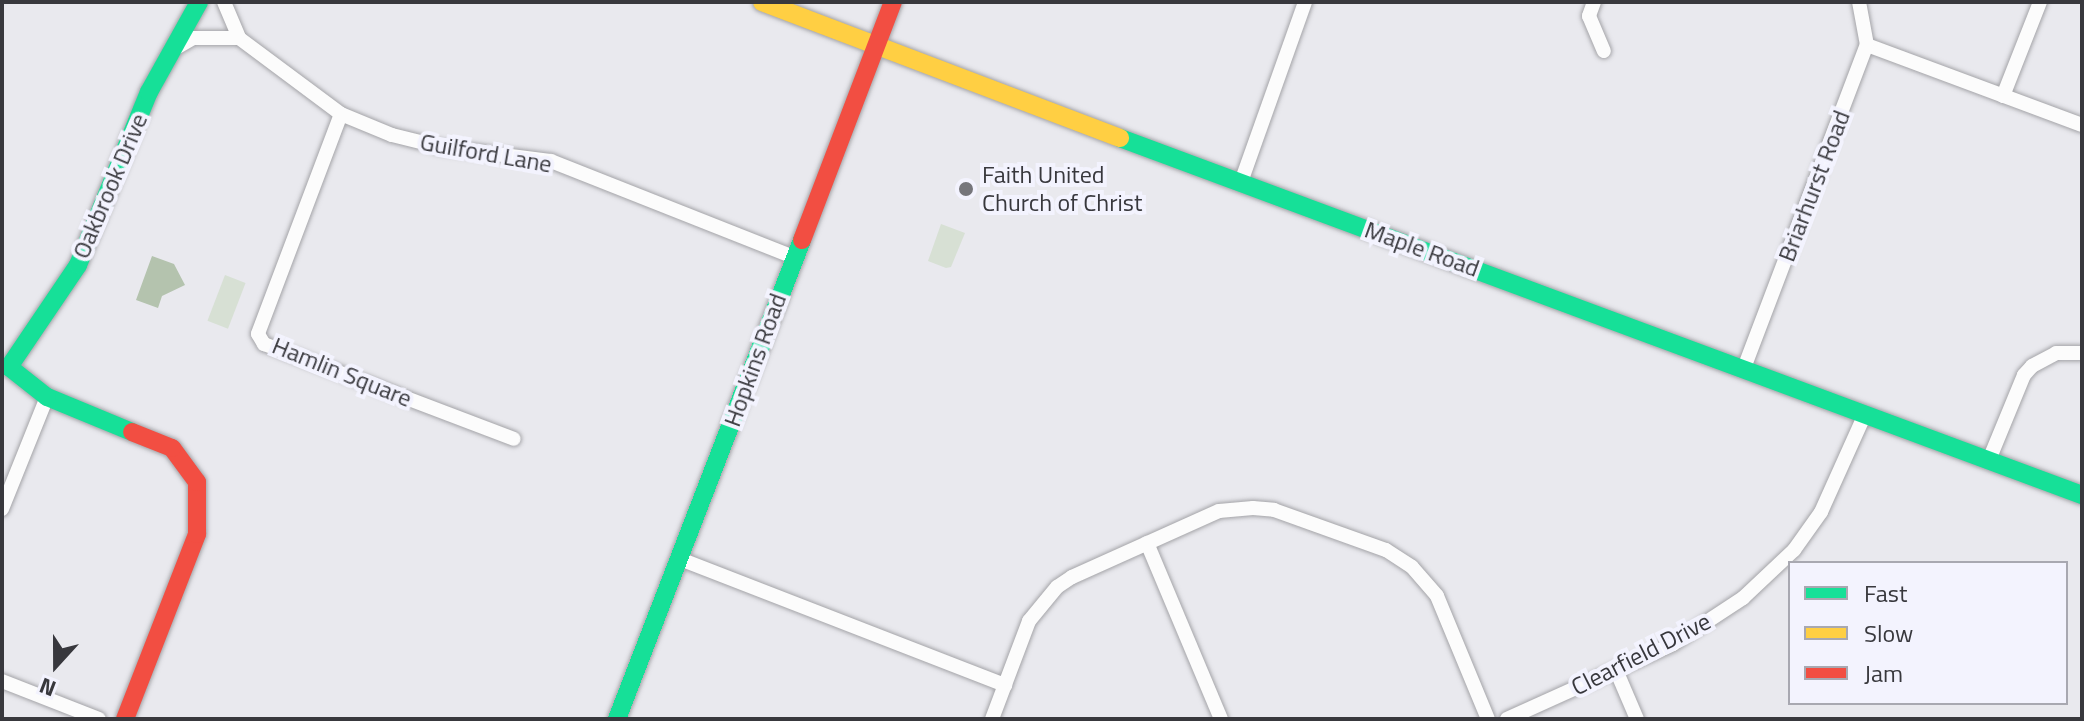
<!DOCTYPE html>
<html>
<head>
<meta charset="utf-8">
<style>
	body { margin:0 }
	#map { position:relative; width:2084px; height:721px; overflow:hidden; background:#e9e9ee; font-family:"Titillium Web",sans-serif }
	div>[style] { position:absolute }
	.green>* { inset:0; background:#d7e0d4; transform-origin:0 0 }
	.water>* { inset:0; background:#b4c3ae }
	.roads { filter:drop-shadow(0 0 2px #a4a4a8) drop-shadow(0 0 2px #a4a4a8) }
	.street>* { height:14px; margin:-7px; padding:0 7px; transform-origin:7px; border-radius:7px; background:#fcfcfc }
	.fast>* { height:18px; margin:-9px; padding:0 9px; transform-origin:9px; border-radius:9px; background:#16e098 }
	.slow>* { height:18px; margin:-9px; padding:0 9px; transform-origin:9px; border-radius:9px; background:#ffcf43 }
	.jam>* { height:18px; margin:-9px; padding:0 9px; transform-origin:9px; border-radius:9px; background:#f24e42 }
	.dots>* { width:22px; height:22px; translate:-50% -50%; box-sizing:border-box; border:4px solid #f3f3fe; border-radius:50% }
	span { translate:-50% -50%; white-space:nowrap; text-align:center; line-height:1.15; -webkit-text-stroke:8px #f3f3fe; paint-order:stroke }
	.street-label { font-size:24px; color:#38383d }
	.poi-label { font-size:24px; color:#38383d }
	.left { translate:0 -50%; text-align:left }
	.frame { position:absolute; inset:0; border:4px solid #38383d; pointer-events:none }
	.legend { position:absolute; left:1788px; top:561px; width:280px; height:144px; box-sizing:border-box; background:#f3f3fe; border:2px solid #a8a8b1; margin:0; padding:10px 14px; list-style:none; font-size:24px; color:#38383d }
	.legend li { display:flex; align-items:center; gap:16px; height:40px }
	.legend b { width:40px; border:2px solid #a8a8b1 }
	.north { position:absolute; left:16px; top:625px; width:80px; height:80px; -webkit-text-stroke:6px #f3f3fe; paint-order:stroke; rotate:201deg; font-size:22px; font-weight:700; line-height:32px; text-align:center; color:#38383d }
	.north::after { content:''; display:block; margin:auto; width:28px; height:36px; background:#38383d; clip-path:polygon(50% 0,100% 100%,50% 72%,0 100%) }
</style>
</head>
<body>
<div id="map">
	<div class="green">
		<i style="clip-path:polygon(941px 224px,965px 233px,951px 267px,946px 268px,928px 261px)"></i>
		<i style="left:225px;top:275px;width:22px;height:49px;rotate:21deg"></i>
	</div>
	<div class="water">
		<i style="clip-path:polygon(152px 256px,174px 264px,185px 285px,162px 296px,158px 308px,136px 300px)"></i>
	</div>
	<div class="roads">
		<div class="street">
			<i style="left:224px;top:2px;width:39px;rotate:67deg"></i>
			<i style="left:239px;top:38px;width:127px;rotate:36.7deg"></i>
			<i style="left:341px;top:114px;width:55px;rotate:22.4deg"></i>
			<i style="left:392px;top:135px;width:50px;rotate:13.8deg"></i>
			<i style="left:441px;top:147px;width:111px;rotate:7.3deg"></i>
			<i style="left:551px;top:161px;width:260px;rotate:21.6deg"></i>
			<i style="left:1594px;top:2px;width:15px;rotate:110deg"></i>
			<i style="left:1589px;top:16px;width:38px;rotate:67deg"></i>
			<i style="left:1867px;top:45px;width:229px;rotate:20.4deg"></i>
			<i style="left:176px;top:48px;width:20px;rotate:-30deg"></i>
			<i style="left:193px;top:38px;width:46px"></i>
			<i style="left:2003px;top:96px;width:101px;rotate:-68.5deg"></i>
			<i style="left:341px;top:114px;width:235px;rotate:110.7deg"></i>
			<i style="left:258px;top:334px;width:12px;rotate:59deg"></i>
			<i style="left:264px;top:344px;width:267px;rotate:20.8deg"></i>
			<i style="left:1241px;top:182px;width:191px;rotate:-70.4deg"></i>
			<i style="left:1744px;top:368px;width:346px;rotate:-69.2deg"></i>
			<i style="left:1867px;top:45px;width:44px;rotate:-100.5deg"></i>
			<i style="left:1989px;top:460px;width:92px;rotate:-67.6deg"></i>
			<i style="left:2024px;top:375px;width:12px;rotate:-48deg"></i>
			<i style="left:2032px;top:366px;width:27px;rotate:-28deg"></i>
			<i style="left:2056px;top:353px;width:26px"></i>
			<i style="left:2px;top:509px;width:121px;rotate:-68.1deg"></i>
			<i style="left:1147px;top:543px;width:191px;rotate:67.2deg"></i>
			<i style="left:680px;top:559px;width:349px;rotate:21.2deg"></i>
			<i style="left:1616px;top:670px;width:53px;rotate:66.8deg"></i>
			<i style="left:2px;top:681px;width:104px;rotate:21.4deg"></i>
			<i style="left:992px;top:719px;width:105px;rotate:-69.3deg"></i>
			<i style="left:1029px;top:621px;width:44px;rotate:-50.5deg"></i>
			<i style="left:1057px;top:587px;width:18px;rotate:-34deg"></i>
			<i style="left:1072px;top:577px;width:161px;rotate:-24.2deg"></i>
			<i style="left:1219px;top:511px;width:34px;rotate:-5deg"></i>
			<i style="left:1253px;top:508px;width:21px;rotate:5deg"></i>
			<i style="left:1274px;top:510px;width:119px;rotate:19.7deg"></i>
			<i style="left:1386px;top:550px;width:31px;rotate:33deg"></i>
			<i style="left:1412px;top:567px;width:38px;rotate:49deg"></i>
			<i style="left:1437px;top:596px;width:133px;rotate:67.5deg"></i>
			<i style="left:1507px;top:719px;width:182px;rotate:-24.3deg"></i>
			<i style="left:1673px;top:644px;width:84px;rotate:-33.3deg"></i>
			<i style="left:1743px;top:598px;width:70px;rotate:-43.3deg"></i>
			<i style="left:1794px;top:550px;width:47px;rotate:-54.6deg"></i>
			<i style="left:1821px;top:512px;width:107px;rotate:-65.8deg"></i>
		</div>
		<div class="fast">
			<i style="left:1120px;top:138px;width:1026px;rotate:20.36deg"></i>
			<i style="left:132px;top:432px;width:92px;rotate:-157.6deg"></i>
			<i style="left:47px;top:397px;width:48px;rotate:-141.7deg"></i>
			<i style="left:9px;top:367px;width:123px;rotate:-55.9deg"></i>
			<i style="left:78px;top:265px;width:187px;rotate:-67.7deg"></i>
			<i style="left:149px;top:92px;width:103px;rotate:-60.9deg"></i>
			<i style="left:617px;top:719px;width:513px;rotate:-68.88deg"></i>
		</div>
		<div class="slow">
			<i style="left:762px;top:2px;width:383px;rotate:20.8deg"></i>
		</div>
		<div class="jam">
			<i style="left:802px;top:240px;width:255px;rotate:-69.1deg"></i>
			<i style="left:125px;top:719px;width:199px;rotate:-68.7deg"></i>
			<i style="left:197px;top:534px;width:52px;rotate:-90deg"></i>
			<i style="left:197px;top:482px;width:42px;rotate:-126.3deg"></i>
			<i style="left:172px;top:448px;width:43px;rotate:-158.2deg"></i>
		</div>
	</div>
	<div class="dots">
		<i style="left:966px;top:189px;background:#76767b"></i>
	</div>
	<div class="street-label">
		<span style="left:486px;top:153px;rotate:10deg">Guilford Lane</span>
		<span style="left:110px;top:186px;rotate:-67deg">Oakbrook Drive</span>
		<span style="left:1814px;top:186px;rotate:-69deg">Briarhurst Road</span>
		<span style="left:1422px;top:249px;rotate:20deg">Maple Road</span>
		<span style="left:755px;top:360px;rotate:-70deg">Hopkins Road</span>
		<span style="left:342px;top:372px;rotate:22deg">Hamlin Square</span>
		<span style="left:1641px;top:654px;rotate:-27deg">Clearfield Drive</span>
	</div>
	<div class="poi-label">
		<span class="left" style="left:982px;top:189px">Faith United<br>Church of Christ</span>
	</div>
	<div class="frame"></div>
	<ul class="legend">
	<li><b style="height:10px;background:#16e098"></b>Fast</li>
	<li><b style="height:10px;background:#ffcf43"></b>Slow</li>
	<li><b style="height:10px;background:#f24e42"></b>Jam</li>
	</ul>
	<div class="north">N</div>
</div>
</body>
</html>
